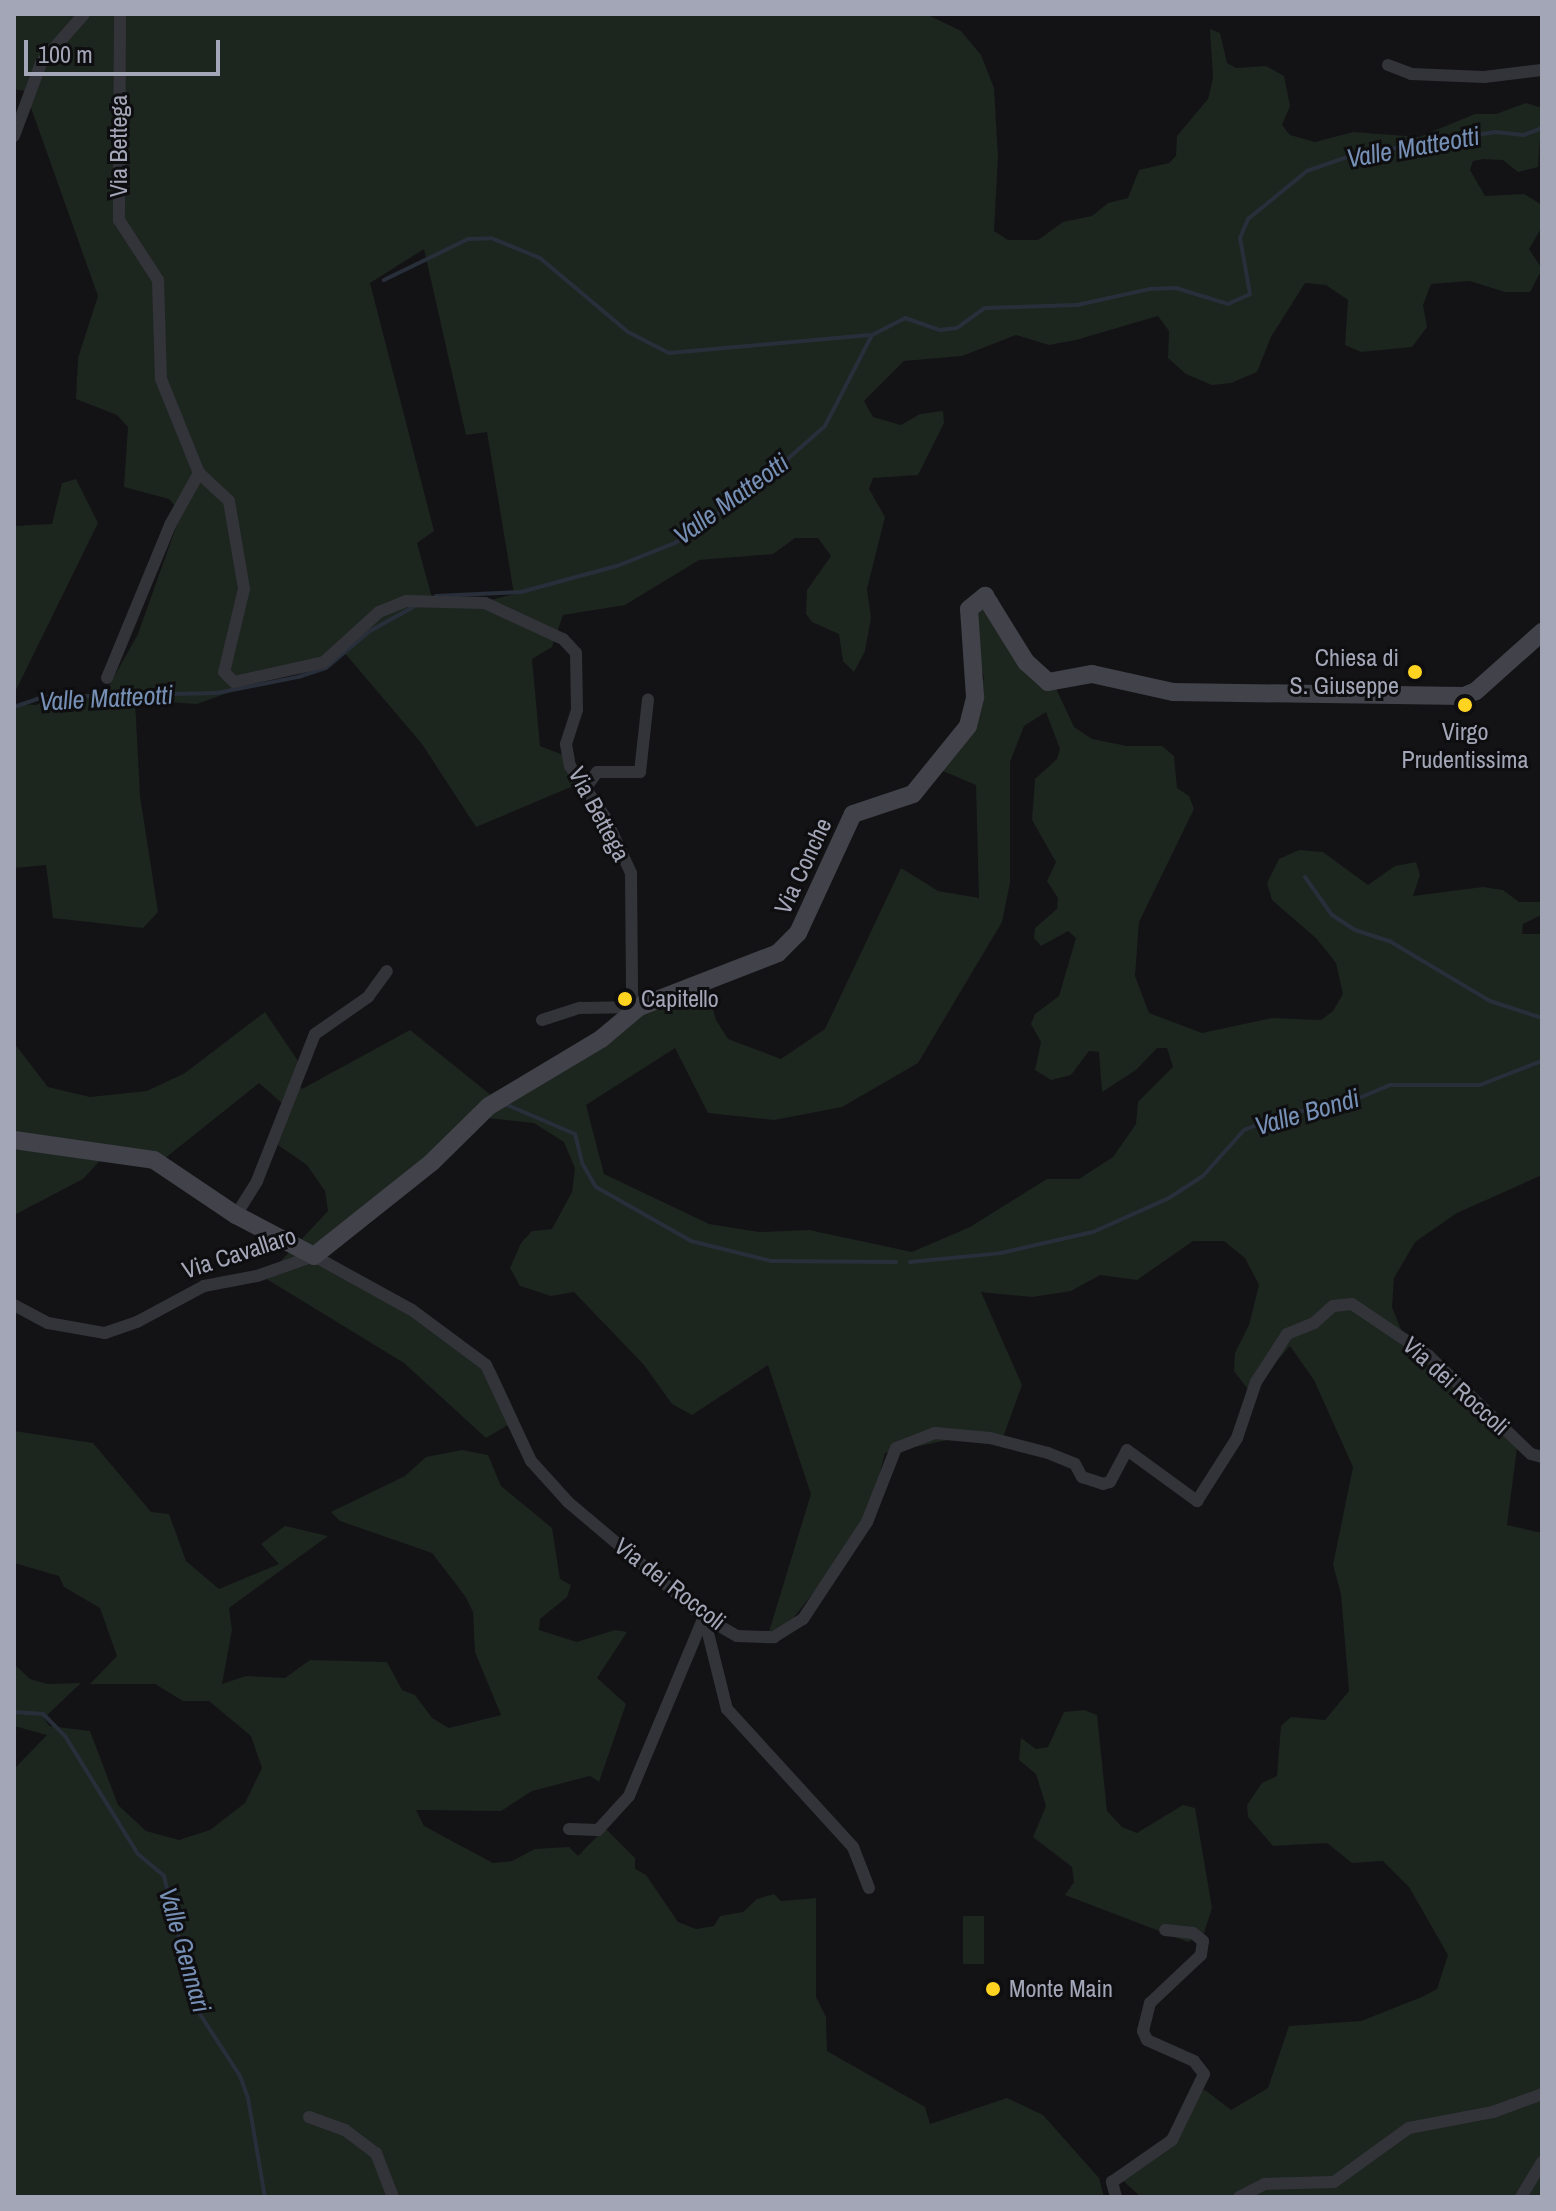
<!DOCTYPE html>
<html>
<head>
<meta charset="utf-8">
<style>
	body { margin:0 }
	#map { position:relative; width:1556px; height:2211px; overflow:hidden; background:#131315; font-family:"Archivo Narrow",sans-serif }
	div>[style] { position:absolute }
	.green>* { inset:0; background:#1d251f; transform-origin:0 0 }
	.stream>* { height:4px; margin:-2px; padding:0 2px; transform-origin:2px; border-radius:2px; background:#282f3a }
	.street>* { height:12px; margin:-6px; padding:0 6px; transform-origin:6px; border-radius:6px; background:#33343a }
	.secondary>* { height:18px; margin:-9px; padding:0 9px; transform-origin:9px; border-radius:9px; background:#41424a }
	.dots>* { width:22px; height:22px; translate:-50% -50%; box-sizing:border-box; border:4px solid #0e0e10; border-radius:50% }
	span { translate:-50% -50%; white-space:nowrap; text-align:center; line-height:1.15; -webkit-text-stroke:6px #0e0e10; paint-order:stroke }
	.street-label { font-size:24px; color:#a3a6b7 }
	.poi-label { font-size:24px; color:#a3a6b7 }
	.right { translate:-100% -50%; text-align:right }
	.left { translate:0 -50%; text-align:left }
	.water-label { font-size:26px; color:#768fb5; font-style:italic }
	.frame { position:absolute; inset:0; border:16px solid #a3a6b7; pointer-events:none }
	.scale { position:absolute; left:24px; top:40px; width:196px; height:36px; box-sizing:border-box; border:4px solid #a3a6b7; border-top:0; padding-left:10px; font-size:24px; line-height:28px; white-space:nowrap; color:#a3a6b7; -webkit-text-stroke:6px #0e0e10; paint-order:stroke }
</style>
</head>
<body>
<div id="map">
	<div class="green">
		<i style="clip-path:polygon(evenodd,14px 14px,926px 14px,961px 31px,981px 55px,994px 88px,998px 157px,994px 231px,1008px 240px,1038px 240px,1063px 222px,1092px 216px,1108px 203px,1128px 198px,1139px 170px,1169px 163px,1176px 156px,1177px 136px,1208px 99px,1213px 78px,1210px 29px,1220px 33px,1227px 63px,1236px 68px,1266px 66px,1284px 76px,1290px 106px,1282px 125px,1290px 135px,1315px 142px,1353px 132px,1419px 137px,1475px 114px,1496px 114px,1526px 103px,1542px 108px,1538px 167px,1518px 172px,1503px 160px,1483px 159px,1473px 161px,1470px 170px,1485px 196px,1524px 194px,1542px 205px,1542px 227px,1529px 249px,1542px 269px,1530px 292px,1505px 292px,1470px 281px,1431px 284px,1423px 305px,1427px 327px,1412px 347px,1361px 352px,1345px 345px,1348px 300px,1326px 285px,1305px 283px,1271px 337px,1257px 372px,1231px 383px,1212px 385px,1186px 374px,1168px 358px,1169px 331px,1158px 316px,1076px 340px,1049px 345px,1016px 335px,962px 356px,904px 361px,864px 401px,873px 417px,901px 425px,920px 414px,943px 411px,944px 423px,918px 475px,873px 478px,869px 489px,885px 517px,867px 589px,871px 618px,865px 651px,854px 672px,843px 661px,839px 634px,812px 622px,806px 614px,807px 590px,831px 556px,818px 538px,795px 538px,773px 554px,699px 560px,625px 605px,563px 615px,552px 647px,532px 659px,540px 746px,566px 756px,578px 784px,476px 827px,422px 744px,343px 651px,197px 704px,135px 700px,140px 796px,158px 912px,143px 928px,53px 918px,46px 865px,14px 868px,14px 704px,36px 705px,61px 693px,82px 698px,106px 691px,138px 634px,181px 513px,169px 499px,124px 487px,128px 427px,117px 415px,76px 399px,78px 358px,98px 296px,25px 91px,14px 89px,14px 14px,424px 249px,466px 435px,487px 432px,514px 594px,475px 604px,434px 605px,417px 543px,434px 531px,370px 283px,424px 249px)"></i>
		<i style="clip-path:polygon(76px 479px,98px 523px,14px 694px,14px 526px,52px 524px,62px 483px)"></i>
		<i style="clip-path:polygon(evenodd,987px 593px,996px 596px,1038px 668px,1052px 680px,1074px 727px,1092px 739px,1127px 746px,1162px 746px,1174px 756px,1177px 788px,1189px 796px,1194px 809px,1139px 922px,1135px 976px,1149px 1013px,1202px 1033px,1272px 1018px,1321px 1020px,1333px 1011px,1343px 994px,1336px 963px,1317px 939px,1272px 900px,1267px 883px,1279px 859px,1299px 850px,1323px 852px,1368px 885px,1395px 866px,1416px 862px,1420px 875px,1413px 896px,1483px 887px,1503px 890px,1519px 902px,1542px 902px,1541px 915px,1523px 924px,1522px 934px,1542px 934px,1542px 1175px,1457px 1213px,1415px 1242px,1394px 1278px,1392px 1307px,1404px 1337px,1518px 1440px,1507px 1525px,1542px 1533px,1542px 2197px,1141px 2197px,1120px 2178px,1179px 2128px,1196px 2092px,1205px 2090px,1231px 2110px,1268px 2088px,1289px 2026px,1361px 2021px,1422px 1997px,1437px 1989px,1448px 1955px,1409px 1887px,1383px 1861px,1352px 1863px,1327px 1843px,1273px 1846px,1248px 1817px,1247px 1805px,1262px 1783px,1277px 1776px,1281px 1726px,1291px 1717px,1325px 1720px,1349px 1691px,1341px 1594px,1333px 1565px,1353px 1467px,1314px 1380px,1290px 1346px,1250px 1392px,1234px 1371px,1235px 1353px,1249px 1325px,1259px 1285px,1245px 1258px,1224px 1241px,1193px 1241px,1137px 1280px,1100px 1275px,1071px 1291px,1032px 1297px,981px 1292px,1022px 1385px,1001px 1443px,982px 1433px,885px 1453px,866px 1526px,791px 1621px,768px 1635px,811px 1494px,768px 1365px,692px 1415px,672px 1404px,644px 1365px,574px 1292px,551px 1296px,520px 1286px,510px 1268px,521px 1243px,532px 1231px,552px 1229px,572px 1192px,575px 1168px,564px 1142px,534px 1123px,479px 1117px,314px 1250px,452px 1333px,495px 1369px,518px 1419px,486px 1438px,404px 1363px,265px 1278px,328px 1211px,325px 1191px,307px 1165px,278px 1145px,284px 1105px,259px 1083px,164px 1159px,105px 1155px,83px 1179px,14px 1215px,14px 1043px,48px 1087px,90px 1097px,147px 1091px,185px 1073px,265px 1012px,298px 1061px,294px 1080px,302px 1089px,410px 1030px,497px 1100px,635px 1006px,706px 982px,716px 1020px,728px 1039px,781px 1059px,825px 1029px,901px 868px,938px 891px,979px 898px,976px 785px,936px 768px,968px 721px,984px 678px,968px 615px,987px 593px,1046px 712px,1060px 749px,1057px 759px,1035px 779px,1032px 820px,1056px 862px,1047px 881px,1058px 898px,1057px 909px,1035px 928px,1034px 938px,1041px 946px,1068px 931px,1076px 938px,1059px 996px,1035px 1014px,1031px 1024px,1041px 1042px,1035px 1070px,1051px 1080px,1071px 1075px,1089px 1051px,1099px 1052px,1102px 1092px,1136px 1070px,1157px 1048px,1167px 1048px,1173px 1067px,1138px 1102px,1136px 1124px,1113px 1157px,1079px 1179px,1047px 1179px,970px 1227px,912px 1252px,809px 1230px,759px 1232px,709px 1224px,604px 1174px,586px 1105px,675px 1048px,708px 1113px,774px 1120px,842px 1107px,918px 1063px,1002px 922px,1010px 883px,1010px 762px,1024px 726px,1046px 712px)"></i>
		<i style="clip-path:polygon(14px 1431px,93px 1443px,151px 1512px,169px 1514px,186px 1561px,219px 1589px,279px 1564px,261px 1544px,285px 1526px,328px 1536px,229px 1608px,232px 1630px,222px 1684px,246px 1676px,285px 1678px,310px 1660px,387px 1662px,402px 1690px,415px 1695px,432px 1718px,449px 1728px,501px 1715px,475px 1652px,473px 1612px,465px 1596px,432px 1553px,340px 1521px,331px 1512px,405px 1476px,426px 1457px,462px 1450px,488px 1455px,501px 1486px,552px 1528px,560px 1579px,571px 1585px,567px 1597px,540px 1619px,539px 1630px,577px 1642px,615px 1630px,627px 1632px,597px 1678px,626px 1704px,599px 1782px,590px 1776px,532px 1791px,501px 1811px,416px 1810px,424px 1826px,493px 1863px,512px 1861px,535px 1849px,569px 1847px,578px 1856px,605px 1828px,635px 1858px,635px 1869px,646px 1875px,678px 1922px,696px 1929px,714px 1926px,720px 1916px,743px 1912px,757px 1899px,774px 1894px,781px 1901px,816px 1898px,816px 1997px,826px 2017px,827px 2051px,925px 2107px,930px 2124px,1007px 2098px,1043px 2115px,1099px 2178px,1104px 2197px,14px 2197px,14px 1769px,47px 1735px,14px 1726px,14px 1664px,30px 1679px,48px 1684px,81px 1683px,44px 1718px,49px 1726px,90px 1731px,118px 1805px,146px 1831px,179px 1840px,210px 1830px,245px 1803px,262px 1768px,251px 1736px,209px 1701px,183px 1701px,155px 1684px,90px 1684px,117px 1656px,100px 1608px,64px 1587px,59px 1576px,14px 1563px)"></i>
		<i style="clip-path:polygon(1084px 1710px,1097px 1715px,1107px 1811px,1122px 1827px,1137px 1833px,1183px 1805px,1195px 1808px,1212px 1908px,1204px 1933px,1188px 1942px,1065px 1895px,1074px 1882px,1072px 1867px,1033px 1837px,1046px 1806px,1036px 1774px,1019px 1760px,1021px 1738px,1036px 1749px,1048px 1747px,1064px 1712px)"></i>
		<i style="left:963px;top:1916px;width:21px;height:48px"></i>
	</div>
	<div class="stream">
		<i style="left:384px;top:280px;width:93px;rotate:-26deg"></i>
		<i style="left:468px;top:239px;width:23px;rotate:-2deg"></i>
		<i style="left:491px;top:238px;width:53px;rotate:22.2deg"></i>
		<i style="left:540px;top:258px;width:115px;rotate:40.1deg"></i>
		<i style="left:628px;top:332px;width:46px;rotate:27.1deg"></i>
		<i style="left:669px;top:353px;width:204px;rotate:-5.1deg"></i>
		<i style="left:872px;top:335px;width:37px;rotate:-27deg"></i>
		<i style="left:905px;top:318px;width:37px;rotate:19deg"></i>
		<i style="left:940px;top:330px;width:17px;rotate:-7deg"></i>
		<i style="left:957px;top:328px;width:34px;rotate:-36deg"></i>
		<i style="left:985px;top:308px;width:92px;rotate:-1.9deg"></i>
		<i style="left:1077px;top:305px;width:75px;rotate:-12.4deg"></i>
		<i style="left:1150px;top:289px;width:26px;rotate:-2deg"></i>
		<i style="left:1176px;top:288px;width:54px;rotate:17.1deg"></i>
		<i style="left:1228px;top:304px;width:24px;rotate:-24deg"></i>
		<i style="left:1250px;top:294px;width:57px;rotate:-100.1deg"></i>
		<i style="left:1240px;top:238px;width:21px;rotate:-67deg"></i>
		<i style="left:1248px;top:219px;width:76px;rotate:-39.1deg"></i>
		<i style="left:1307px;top:171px;width:49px;rotate:-19.2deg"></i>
		<i style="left:1353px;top:155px;width:144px;rotate:-9.2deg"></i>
		<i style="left:1495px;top:132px;width:29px;rotate:6deg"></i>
		<i style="left:1524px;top:135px;width:19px;rotate:-21deg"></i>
		<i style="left:436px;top:596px;width:85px;rotate:-2.7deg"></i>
		<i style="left:521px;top:592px;width:99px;rotate:-15.2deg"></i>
		<i style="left:617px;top:566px;width:62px;rotate:-21.6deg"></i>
		<i style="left:675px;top:543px;width:89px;rotate:-34deg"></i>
		<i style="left:749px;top:493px;width:101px;rotate:-41.4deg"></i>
		<i style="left:825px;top:426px;width:102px;rotate:-62.7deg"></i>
		<i style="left:14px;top:707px;width:31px;rotate:-19deg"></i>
		<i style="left:43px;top:697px;width:174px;rotate:-1.3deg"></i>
		<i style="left:217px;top:693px;width:83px;rotate:-11.2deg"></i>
		<i style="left:298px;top:677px;width:29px;rotate:-18deg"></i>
		<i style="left:326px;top:668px;width:57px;rotate:-40.1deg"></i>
		<i style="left:370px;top:631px;width:51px;rotate:-29.1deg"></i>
		<i style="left:1305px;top:877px;width:47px;rotate:54.6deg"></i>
		<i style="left:1332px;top:915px;width:27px;rotate:33deg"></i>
		<i style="left:1355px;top:930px;width:38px;rotate:18deg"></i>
		<i style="left:1391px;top:942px;width:115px;rotate:30.8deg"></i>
		<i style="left:1490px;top:1001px;width:55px;rotate:18.1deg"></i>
		<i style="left:507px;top:1105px;width:74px;rotate:23.1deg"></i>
		<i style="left:575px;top:1134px;width:30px;rotate:76deg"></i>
		<i style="left:582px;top:1163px;width:28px;rotate:60deg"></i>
		<i style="left:596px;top:1187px;width:109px;rotate:29.6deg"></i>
		<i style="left:691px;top:1241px;width:82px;rotate:14deg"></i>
		<i style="left:771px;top:1261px;width:125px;rotate:0.5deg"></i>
		<i style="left:910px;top:1262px;width:91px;rotate:-5.6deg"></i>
		<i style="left:1001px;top:1253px;width:94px;rotate:-12.9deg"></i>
		<i style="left:1093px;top:1232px;width:83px;rotate:-24.1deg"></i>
		<i style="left:1169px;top:1198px;width:40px;rotate:-32.9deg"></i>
		<i style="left:1203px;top:1176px;width:62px;rotate:-48.3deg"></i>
		<i style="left:1244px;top:1130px;width:47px;rotate:-21.1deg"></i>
		<i style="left:1288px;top:1113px;width:52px;rotate:-7.7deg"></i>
		<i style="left:1340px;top:1106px;width:54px;rotate:-22.8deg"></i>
		<i style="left:1390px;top:1085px;width:90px"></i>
		<i style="left:1480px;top:1085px;width:66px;rotate:-21.2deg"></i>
		<i style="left:14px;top:1712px;width:29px;rotate:4deg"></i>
		<i style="left:43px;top:1714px;width:31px;rotate:45deg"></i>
		<i style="left:65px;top:1736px;width:139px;rotate:58.3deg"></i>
		<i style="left:138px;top:1854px;width:34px;rotate:40deg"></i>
		<i style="left:164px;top:1876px;width:136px;rotate:76.4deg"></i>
		<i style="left:196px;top:2008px;width:81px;rotate:57.1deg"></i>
		<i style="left:240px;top:2076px;width:23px;rotate:70deg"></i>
		<i style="left:248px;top:2098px;width:100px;rotate:80.3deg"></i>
	</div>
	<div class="street">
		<i style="left:120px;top:14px;width:206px;rotate:90.3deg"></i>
		<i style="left:119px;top:220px;width:72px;rotate:57deg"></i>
		<i style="left:158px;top:280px;width:99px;rotate:88.3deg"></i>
		<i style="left:161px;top:379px;width:101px;rotate:68deg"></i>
		<i style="left:199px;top:473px;width:41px;rotate:43deg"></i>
		<i style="left:229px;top:501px;width:89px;rotate:80.3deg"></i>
		<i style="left:244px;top:589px;width:85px;rotate:103.5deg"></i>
		<i style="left:224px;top:672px;width:14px;rotate:45deg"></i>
		<i style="left:234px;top:682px;width:92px;rotate:-12.5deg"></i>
		<i style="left:324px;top:662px;width:74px;rotate:-42.3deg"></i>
		<i style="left:379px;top:612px;width:29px;rotate:-22deg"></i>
		<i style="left:406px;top:601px;width:79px;rotate:1.5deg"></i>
		<i style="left:485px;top:603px;width:86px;rotate:24.8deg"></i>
		<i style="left:563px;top:639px;width:19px;rotate:47deg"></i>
		<i style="left:576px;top:653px;width:57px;rotate:89deg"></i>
		<i style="left:577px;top:710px;width:36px;rotate:108deg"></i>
		<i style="left:566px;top:744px;width:22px;rotate:80deg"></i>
		<i style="left:570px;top:766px;width:62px;rotate:55.5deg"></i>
		<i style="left:605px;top:817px;width:62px;rotate:65.1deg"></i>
		<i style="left:631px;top:873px;width:124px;rotate:89.5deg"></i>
		<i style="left:632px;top:997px;width:12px;rotate:55deg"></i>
		<i style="left:1388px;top:65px;width:25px;rotate:21deg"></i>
		<i style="left:1411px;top:74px;width:73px;rotate:2.4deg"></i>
		<i style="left:1484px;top:77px;width:58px;rotate:-6.9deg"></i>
		<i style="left:14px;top:136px;width:78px;rotate:-69.7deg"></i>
		<i style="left:41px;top:63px;width:65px;rotate:-48.7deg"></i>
		<i style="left:107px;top:678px;width:165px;rotate:-67.6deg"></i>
		<i style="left:170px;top:525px;width:60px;rotate:-60.9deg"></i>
		<i style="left:584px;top:790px;width:22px;rotate:-54deg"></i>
		<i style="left:597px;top:772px;width:43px"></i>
		<i style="left:640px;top:772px;width:73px;rotate:-83.7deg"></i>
		<i style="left:542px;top:1020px;width:40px;rotate:-18deg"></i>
		<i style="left:580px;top:1008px;width:59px;rotate:-1deg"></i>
		<i style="left:236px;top:1215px;width:40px;rotate:-58deg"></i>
		<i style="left:257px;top:1181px;width:158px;rotate:-68.5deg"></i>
		<i style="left:315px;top:1034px;width:65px;rotate:-34.9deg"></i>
		<i style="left:368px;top:997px;width:32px;rotate:-54deg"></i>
		<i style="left:14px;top:1305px;width:38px;rotate:28deg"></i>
		<i style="left:48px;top:1323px;width:58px;rotate:10deg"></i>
		<i style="left:105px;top:1333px;width:34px;rotate:-19deg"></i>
		<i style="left:137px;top:1322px;width:76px;rotate:-28.2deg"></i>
		<i style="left:204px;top:1286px;width:54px;rotate:-10.7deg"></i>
		<i style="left:257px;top:1276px;width:60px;rotate:-19.3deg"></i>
		<i style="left:314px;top:1256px;width:112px;rotate:28.9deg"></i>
		<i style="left:412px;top:1310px;width:92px;rotate:36.6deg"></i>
		<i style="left:486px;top:1365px;width:106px;rotate:64.9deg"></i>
		<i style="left:531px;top:1461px;width:55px;rotate:47.9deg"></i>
		<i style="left:568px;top:1502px;width:178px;rotate:40.2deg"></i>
		<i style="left:704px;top:1617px;width:38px;rotate:30deg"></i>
		<i style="left:737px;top:1636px;width:37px;rotate:2deg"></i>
		<i style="left:774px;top:1637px;width:34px;rotate:-32deg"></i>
		<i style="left:803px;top:1619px;width:116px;rotate:-56.6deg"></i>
		<i style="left:867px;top:1522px;width:79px;rotate:-68.6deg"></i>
		<i style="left:896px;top:1448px;width:42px;rotate:-21deg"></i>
		<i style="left:935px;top:1433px;width:55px;rotate:5.2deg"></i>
		<i style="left:990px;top:1438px;width:60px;rotate:14.5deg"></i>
		<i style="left:1048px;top:1453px;width:29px;rotate:22deg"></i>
		<i style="left:1075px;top:1464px;width:15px;rotate:62deg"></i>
		<i style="left:1082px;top:1477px;width:22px;rotate:18deg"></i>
		<i style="left:1103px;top:1484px;width:7px;rotate:-16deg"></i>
		<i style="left:1110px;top:1482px;width:36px;rotate:-62deg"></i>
		<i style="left:1127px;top:1450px;width:87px;rotate:36.1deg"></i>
		<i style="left:1197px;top:1501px;width:75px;rotate:-57.6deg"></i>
		<i style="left:1237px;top:1438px;width:59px;rotate:-71.3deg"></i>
		<i style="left:1256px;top:1382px;width:57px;rotate:-57.1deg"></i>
		<i style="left:1287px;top:1334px;width:29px;rotate:-22deg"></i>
		<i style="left:1314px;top:1323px;width:25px;rotate:-42deg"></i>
		<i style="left:1333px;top:1306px;width:19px;rotate:-6deg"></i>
		<i style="left:1352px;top:1304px;width:93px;rotate:34deg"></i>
		<i style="left:1429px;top:1356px;width:141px;rotate:43.9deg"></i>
		<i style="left:1531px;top:1454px;width:11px;rotate:15deg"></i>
		<i style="left:704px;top:1617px;width:95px;rotate:76deg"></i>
		<i style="left:727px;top:1709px;width:187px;rotate:47.6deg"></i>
		<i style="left:853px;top:1847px;width:44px;rotate:68.7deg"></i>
		<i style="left:569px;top:1829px;width:29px;rotate:2deg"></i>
		<i style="left:598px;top:1830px;width:46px;rotate:-47.6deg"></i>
		<i style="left:629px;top:1796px;width:194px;rotate:-67.3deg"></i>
		<i style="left:309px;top:2117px;width:38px;rotate:20deg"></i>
		<i style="left:345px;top:2130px;width:39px;rotate:37deg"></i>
		<i style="left:376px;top:2153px;width:47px;rotate:68.9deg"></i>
		<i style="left:1116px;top:2197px;width:16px;rotate:-105deg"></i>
		<i style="left:1112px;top:2182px;width:73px;rotate:-35deg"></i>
		<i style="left:1172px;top:2140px;width:73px;rotate:-64.1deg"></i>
		<i style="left:1204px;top:2074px;width:16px;rotate:-128deg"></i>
		<i style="left:1194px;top:2061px;width:51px;rotate:-155.9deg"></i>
		<i style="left:1147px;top:2040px;width:10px;rotate:-114deg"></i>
		<i style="left:1143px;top:2031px;width:29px;rotate:-76deg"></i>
		<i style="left:1150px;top:2003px;width:70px;rotate:-43.3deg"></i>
		<i style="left:1201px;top:1955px;width:14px;rotate:-82deg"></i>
		<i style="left:1203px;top:1941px;width:13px;rotate:-141deg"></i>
		<i style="left:1193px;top:1933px;width:28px;rotate:-174deg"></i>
		<i style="left:1239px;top:2197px;width:28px;rotate:-27deg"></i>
		<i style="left:1264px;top:2184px;width:70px;rotate:-1.6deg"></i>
		<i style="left:1334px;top:2182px;width:92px;rotate:-35.8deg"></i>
		<i style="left:1409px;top:2128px;width:86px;rotate:-10.8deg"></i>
		<i style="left:1493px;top:2112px;width:52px;rotate:-20.2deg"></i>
		<i style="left:1521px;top:2197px;width:41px;rotate:-59deg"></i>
	</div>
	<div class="secondary">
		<i style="left:14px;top:1140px;width:141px;rotate:8.1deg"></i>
		<i style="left:154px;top:1160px;width:99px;rotate:33.9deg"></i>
		<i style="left:236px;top:1215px;width:88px;rotate:27.7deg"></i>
		<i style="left:314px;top:1256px;width:151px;rotate:-38.5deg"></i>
		<i style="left:432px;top:1162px;width:80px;rotate:-44.5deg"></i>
		<i style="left:489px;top:1106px;width:131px;rotate:-30.9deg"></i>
		<i style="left:601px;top:1039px;width:50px;rotate:-40.1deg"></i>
		<i style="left:639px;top:1007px;width:149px;rotate:-21.2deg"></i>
		<i style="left:778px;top:953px;width:28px;rotate:-45deg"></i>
		<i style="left:798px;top:933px;width:131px;rotate:-65.2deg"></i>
		<i style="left:853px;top:814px;width:63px;rotate:-18.4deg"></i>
		<i style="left:913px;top:794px;width:87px;rotate:-51deg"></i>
		<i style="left:968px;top:726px;width:30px;rotate:-76deg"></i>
		<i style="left:975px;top:697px;width:88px;rotate:-93.9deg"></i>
		<i style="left:969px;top:609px;width:21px;rotate:-39deg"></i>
		<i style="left:985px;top:596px;width:78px;rotate:58.2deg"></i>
		<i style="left:1026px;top:662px;width:30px;rotate:42deg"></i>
		<i style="left:1048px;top:682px;width:45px;rotate:-10.3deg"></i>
		<i style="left:1092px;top:674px;width:83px;rotate:12.5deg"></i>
		<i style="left:1173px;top:692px;width:291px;rotate:0.8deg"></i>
		<i style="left:1464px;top:696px;width:13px;rotate:-23deg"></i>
		<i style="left:1476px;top:691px;width:89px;rotate:-41.8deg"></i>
	</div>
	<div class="dots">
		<i style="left:1415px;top:672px;background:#ffd421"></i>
		<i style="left:1465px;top:705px;background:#ffd421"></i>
		<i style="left:625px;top:999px;background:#ffd421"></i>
		<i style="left:993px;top:1989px;background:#ffd421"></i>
	</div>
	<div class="street-label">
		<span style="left:119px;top:146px;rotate:-90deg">Via Bettega</span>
		<span style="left:599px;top:814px;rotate:62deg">Via Bettega</span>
		<span style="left:803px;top:866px;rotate:-65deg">Via Conche</span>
		<span style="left:239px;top:1253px;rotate:-18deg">Via Cavallaro</span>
		<span style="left:1456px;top:1386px;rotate:42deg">Via dei Roccoli</span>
		<span style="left:670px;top:1584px;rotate:38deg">Via dei Roccoli</span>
	</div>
	<div class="poi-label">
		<span class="right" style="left:1399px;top:672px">Chiesa di<br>S. Giuseppe</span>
		<span style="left:1465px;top:746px">Virgo<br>Prudentissima</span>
		<span class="left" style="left:641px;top:999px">Capitello</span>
		<span class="left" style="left:1009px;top:1989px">Monte Main</span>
	</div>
	<div class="water-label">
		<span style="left:1413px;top:147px;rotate:-10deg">Valle Matteotti</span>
		<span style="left:731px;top:499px;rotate:-36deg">Valle Matteotti</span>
		<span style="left:106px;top:698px;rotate:-3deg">Valle Matteotti</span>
		<span style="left:1307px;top:1112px;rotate:-16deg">Valle Bondi</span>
		<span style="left:185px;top:1950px;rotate:74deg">Valle Gennari</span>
	</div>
	<div class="frame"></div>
	<div class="scale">100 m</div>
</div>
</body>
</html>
